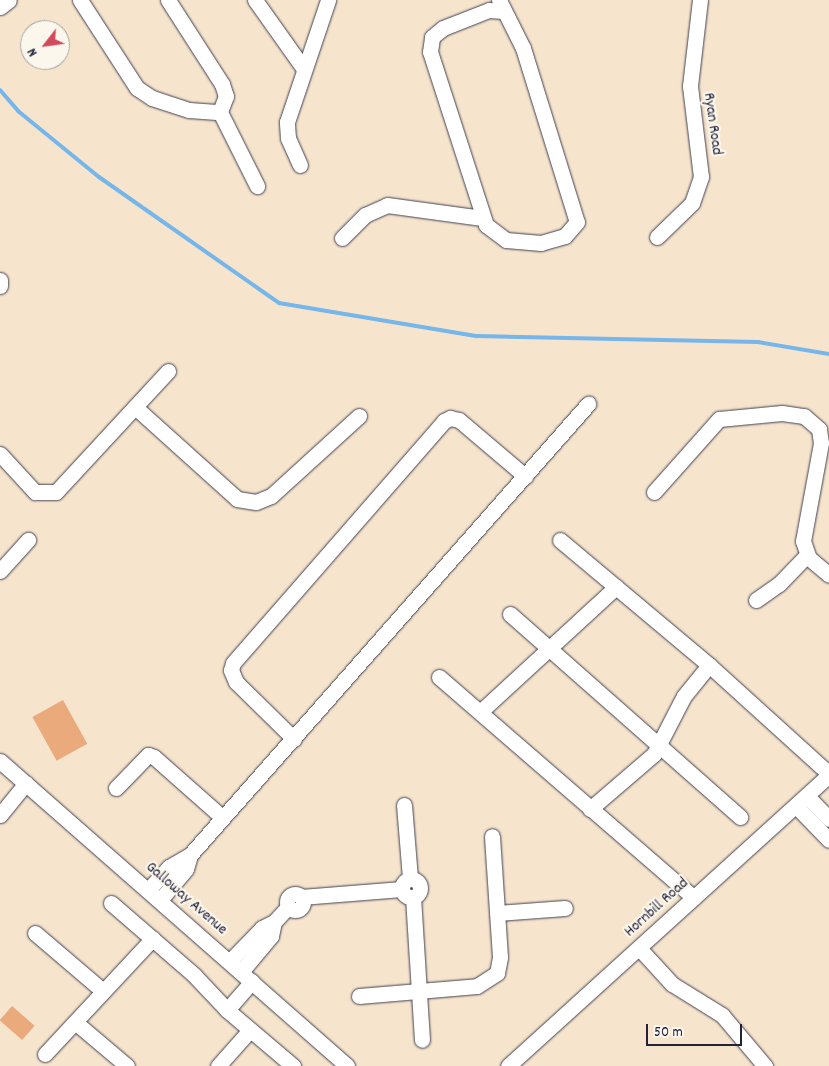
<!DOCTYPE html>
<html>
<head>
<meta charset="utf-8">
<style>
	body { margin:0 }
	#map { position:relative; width:829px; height:1066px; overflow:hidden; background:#f6e5cc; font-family:Dekko,sans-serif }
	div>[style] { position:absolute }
	.stream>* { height:4px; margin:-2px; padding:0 2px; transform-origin:2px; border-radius:2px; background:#76b6ea }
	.building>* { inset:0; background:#eaaa7c; transform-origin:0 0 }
	.roads { filter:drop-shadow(0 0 1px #423f51) drop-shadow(0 0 1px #423f51) }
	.minor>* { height:15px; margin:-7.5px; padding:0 7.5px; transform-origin:7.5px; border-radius:7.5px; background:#fff }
	.minor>.ring { margin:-7.5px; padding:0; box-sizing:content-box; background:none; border:15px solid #fff; border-radius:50% }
	span { translate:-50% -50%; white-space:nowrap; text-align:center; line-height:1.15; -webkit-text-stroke:4.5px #fbf7ec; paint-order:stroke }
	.street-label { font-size:16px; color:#22223b }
	.north { position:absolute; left:20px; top:20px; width:50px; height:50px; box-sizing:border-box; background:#fbf7ec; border:1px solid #a4a2a5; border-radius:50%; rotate:240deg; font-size:14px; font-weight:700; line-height:20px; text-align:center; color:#22223b }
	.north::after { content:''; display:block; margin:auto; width:18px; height:22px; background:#d1495b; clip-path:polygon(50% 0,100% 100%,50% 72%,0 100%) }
	.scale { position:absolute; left:646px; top:1024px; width:96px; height:22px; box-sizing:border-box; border:2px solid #22223b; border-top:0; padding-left:6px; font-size:15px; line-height:18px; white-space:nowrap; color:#22223b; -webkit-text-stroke:4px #fbf7ec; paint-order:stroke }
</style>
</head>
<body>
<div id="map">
	<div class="stream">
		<i style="left:0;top:90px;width:28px;rotate:49deg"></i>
		<i style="left:18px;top:111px;width:104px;rotate:39.2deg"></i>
		<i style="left:99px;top:177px;width:220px;rotate:35deg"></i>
		<i style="left:279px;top:303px;width:201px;rotate:9.5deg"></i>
		<i style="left:477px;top:336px;width:281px;rotate:1.2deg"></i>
		<i style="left:758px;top:342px;width:72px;rotate:9.6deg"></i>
	</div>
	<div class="building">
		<i style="left:63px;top:700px;width:50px;height:35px;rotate:61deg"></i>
		<i style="left:12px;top:1006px;width:30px;height:19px;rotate:41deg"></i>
	</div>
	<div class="roads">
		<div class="minor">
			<i style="left:80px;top:0;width:105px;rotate:57.1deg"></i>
			<i style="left:137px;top:88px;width:18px;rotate:34deg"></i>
			<i style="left:152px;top:98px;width:39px;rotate:18deg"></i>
			<i style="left:189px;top:110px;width:31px;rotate:4deg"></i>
			<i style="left:168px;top:0;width:100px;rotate:57.3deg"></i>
			<i style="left:222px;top:84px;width:13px;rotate:72deg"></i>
			<i style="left:226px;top:96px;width:17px;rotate:111deg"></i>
			<i style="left:220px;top:112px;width:83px;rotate:63.4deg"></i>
			<i style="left:255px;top:0;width:85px;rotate:54.6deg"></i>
			<i style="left:499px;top:0;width:54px;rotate:63.4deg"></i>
			<i style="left:523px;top:48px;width:182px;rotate:72.8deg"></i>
			<i style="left:577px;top:222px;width:18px;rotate:131deg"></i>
			<i style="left:565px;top:236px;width:25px;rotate:164deg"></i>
			<i style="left:541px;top:243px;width:35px;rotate:-175deg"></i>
			<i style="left:506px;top:240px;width:25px;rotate:-143deg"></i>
			<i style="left:486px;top:225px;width:182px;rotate:-107.9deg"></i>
			<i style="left:430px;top:52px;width:15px;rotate:-82deg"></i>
			<i style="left:432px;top:37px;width:14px;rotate:-39deg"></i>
			<i style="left:443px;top:28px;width:49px;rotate:-21.4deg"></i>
			<i style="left:489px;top:10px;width:14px;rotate:4deg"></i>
			<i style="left:0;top:7px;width:11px;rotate:-38deg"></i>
			<i style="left:300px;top:165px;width:30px;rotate:-114deg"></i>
			<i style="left:288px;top:138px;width:16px;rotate:-94deg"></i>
			<i style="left:287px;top:122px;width:129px;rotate:-71.4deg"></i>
			<i style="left:657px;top:237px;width:49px;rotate:-44.2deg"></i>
			<i style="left:692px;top:203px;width:28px;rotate:-71deg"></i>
			<i style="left:701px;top:177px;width:92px;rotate:-96.9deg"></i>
			<i style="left:690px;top:86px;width:87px;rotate:-83.4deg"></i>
			<i style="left:342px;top:238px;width:33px;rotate:-45deg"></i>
			<i style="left:365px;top:215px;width:24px;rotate:-24deg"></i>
			<i style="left:387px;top:205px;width:96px;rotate:7.8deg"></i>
			<i style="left:0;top:280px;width:6px;rotate:90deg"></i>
			<i style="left:135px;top:407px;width:137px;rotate:42deg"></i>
			<i style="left:237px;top:499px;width:19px;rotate:9deg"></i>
			<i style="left:256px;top:502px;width:16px;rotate:-22deg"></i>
			<i style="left:271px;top:496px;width:119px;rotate:-42.3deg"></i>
			<i style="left:0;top:454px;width:52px;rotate:47.4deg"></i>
			<i style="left:35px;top:492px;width:21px"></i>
			<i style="left:56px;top:492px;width:165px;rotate:-47.2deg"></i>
			<i style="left:654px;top:492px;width:98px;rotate:-48.3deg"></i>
			<i style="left:719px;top:419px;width:63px;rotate:-5.4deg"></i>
			<i style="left:782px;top:413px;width:22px;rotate:8deg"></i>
			<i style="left:804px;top:416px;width:20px;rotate:41deg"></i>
			<i style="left:819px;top:429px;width:14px;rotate:82deg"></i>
			<i style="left:821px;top:443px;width:100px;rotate:100.4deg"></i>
			<i style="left:803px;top:541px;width:18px;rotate:71deg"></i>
			<i style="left:809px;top:558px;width:26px;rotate:40deg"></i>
			<i style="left:560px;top:540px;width:194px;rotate:40deg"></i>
			<i style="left:709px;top:665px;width:162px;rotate:42.2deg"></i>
			<i style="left:0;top:571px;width:42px;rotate:-47.9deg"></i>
			<i style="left:756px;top:600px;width:28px;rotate:-35deg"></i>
			<i style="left:779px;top:584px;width:40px;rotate:-46deg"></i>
			<i style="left:510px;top:614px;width:307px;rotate:41.4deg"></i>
			<i style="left:439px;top:677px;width:337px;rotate:40.9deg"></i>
			<i style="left:480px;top:712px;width:185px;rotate:-42.6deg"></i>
			<i style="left:294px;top:739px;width:81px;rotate:-135.5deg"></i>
			<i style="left:236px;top:682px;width:13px;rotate:-113deg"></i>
			<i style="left:231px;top:670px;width:7px;rotate:-74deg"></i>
			<i style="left:233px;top:663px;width:321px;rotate:-48.9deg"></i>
			<i style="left:444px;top:421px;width:7px;rotate:-27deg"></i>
			<i style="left:450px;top:418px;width:9px;rotate:13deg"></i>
			<i style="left:459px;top:420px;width:87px;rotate:40.3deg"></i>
			<i style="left:0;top:761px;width:462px;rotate:41.3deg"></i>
			<i style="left:116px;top:788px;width:46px;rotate:-45.9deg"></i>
			<i style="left:148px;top:755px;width:6px;rotate:18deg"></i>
			<i style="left:154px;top:757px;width:92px;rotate:41.5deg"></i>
			<i style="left:807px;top:796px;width:32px;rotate:46deg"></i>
			<i style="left:404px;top:805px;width:73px;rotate:85.3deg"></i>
			<i style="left:796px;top:806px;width:47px;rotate:45.9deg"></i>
			<i style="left:590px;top:809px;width:84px;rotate:-40.7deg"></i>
			<i style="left:654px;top:754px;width:65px;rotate:-62.7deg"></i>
			<i style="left:684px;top:696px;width:40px;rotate:-51deg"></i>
			<i style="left:0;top:815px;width:41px;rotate:-50.9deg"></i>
			<i class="ring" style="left:402px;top:879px;width:3px;height:3px"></i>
			<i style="left:149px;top:889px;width:30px;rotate:-48deg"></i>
			<i style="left:169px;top:867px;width:24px;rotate:-30deg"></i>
			<i style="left:190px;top:855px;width:602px;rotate:-48.57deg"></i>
			<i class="ring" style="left:287px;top:894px;width:1px;height:1px"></i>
			<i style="left:301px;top:897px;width:101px;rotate:-4.5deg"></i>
			<i style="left:413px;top:897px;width:143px;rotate:86.4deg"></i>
			<i style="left:160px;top:900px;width:40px;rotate:-50deg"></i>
			<i style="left:186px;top:869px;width:15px;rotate:-74deg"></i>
			<i style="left:111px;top:903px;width:110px;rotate:40.9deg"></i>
			<i style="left:194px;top:975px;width:48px;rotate:46.7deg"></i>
			<i style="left:227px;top:1010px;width:87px;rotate:40.3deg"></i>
			<i style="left:497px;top:913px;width:68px;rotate:-4.2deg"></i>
			<i style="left:35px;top:933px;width:89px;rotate:40.5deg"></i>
			<i style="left:639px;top:948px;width:49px;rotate:47.5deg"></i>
			<i style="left:672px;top:984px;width:59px;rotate:31.8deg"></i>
			<i style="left:722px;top:1015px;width:67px;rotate:49.9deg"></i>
			<i style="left:230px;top:961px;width:46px;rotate:-45.9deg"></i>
			<i style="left:262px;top:928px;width:13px;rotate:-27deg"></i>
			<i style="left:274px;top:922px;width:21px;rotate:-47deg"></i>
			<i style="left:241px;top:972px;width:47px;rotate:-50.2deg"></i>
			<i style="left:271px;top:936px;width:14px;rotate:-78deg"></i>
			<i style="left:359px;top:996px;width:118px;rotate:-4.8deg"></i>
			<i style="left:477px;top:986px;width:24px;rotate:-33deg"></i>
			<i style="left:497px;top:973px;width:16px;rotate:-79deg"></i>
			<i style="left:500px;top:957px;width:121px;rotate:-93.8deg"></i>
			<i style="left:227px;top:1010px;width:38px;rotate:-49deg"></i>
			<i style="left:75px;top:1022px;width:68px;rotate:40.2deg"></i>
			<i style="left:45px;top:1054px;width:158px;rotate:-47deg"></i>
			<i style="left:218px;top:1066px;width:48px;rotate:-48.4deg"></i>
			<i style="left:508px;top:1066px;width:433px;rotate:-42.2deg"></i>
		</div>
	</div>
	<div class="street-label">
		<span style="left:712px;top:124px;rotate:82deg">Ryan Road</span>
		<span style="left:186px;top:899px;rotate:41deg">Galloway Avenue</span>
		<span style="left:657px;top:908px;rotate:-42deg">Hornbill Road</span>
	</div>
	<div class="north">N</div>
	<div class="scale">50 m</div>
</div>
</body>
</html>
